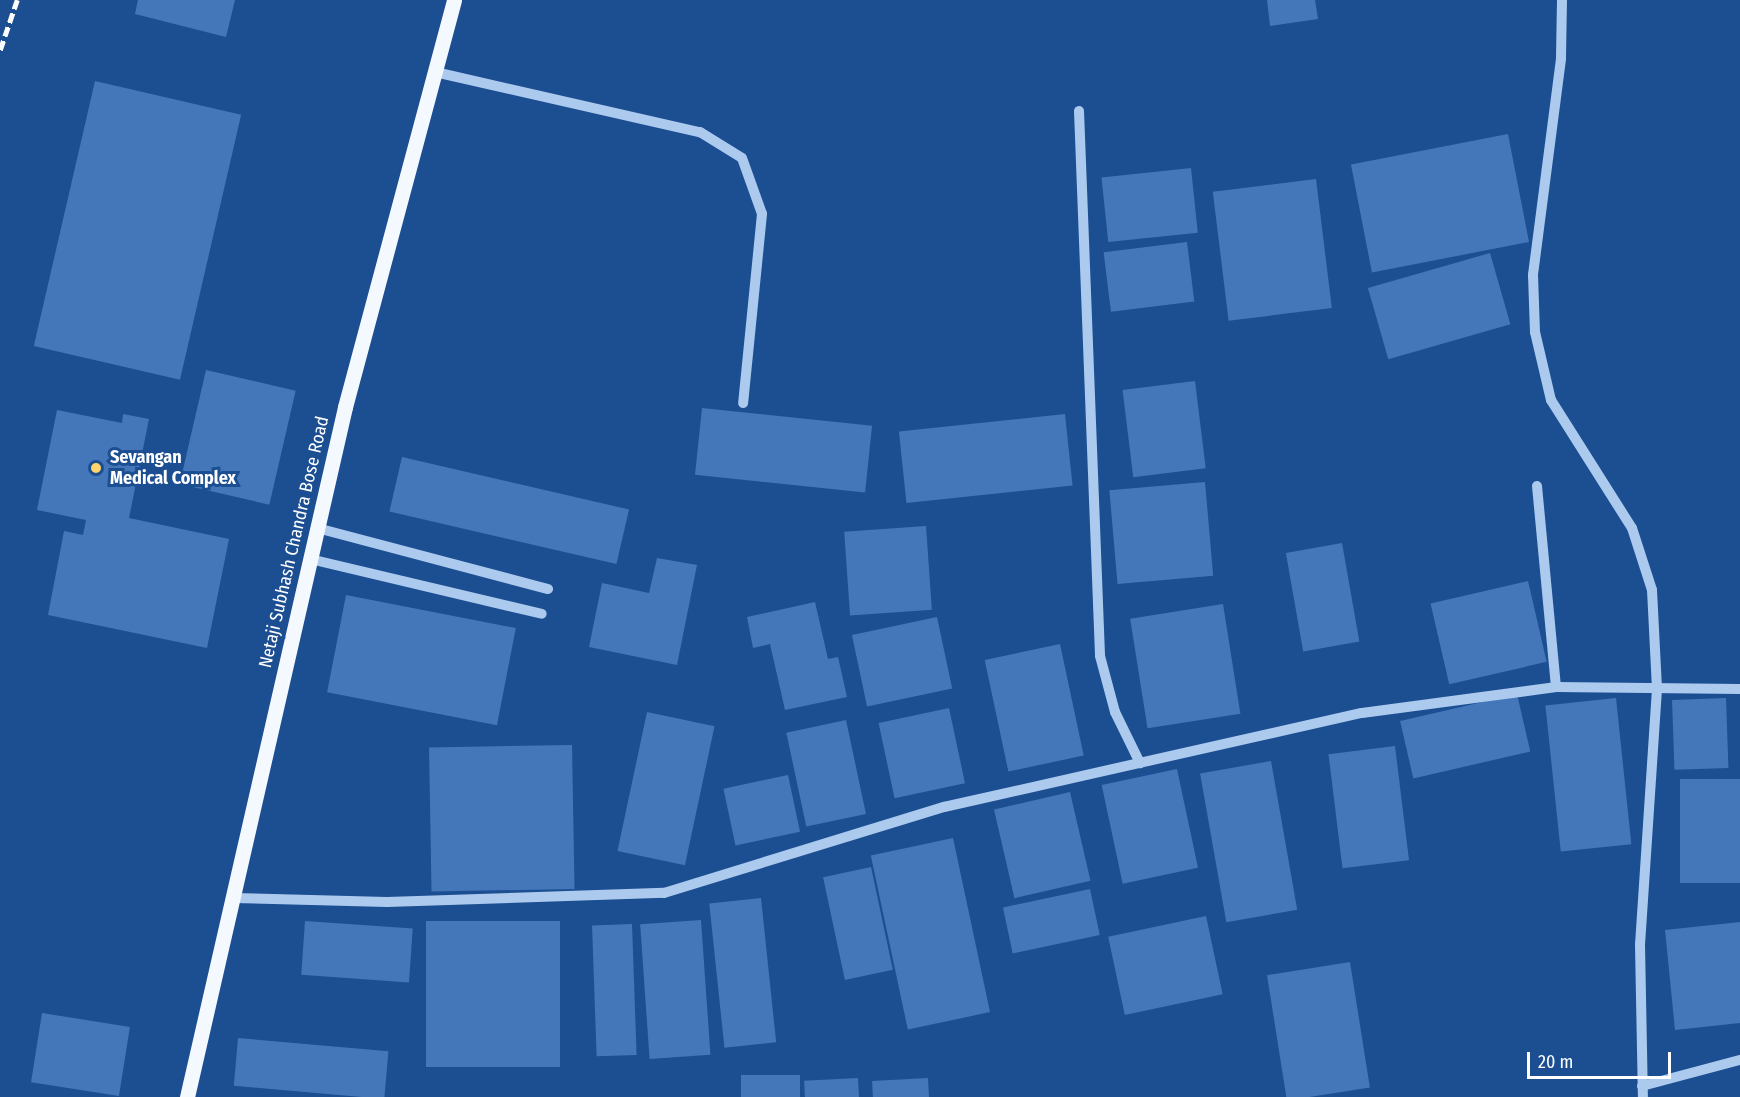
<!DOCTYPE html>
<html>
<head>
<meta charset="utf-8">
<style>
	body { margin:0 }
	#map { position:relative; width:1740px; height:1097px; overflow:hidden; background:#1c4e92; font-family:"Fira Sans Condensed",sans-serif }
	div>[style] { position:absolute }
	.building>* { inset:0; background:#4477b9; transform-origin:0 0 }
	.minor>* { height:10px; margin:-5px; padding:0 5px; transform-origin:5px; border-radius:5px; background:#accaee }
	.major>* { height:15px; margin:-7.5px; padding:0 7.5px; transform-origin:7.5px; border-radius:7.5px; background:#f4f8ff }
	.rail>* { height:4.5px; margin-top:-2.25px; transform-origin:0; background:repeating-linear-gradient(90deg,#fff 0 10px,transparent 0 14.5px) }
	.dots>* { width:16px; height:16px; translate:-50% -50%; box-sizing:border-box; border:3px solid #1c4e92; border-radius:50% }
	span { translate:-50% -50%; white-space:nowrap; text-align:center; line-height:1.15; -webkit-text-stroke:6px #1c4e92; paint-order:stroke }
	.poi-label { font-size:18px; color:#fff; font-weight:700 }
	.left { translate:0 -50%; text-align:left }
	.street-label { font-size:18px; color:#fff }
	.scale { position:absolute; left:1527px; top:1052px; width:144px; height:27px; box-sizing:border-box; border:3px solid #fff; border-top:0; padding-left:8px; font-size:18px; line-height:21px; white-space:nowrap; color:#fff; -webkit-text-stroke:4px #1c4e92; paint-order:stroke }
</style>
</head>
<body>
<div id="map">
	<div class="building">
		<i style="clip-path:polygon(138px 0,235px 0,226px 37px,135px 14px)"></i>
		<i style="clip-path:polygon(1267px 0,1315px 0,1318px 19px,1270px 26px)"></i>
		<i style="left:95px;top:81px;width:150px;height:272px;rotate:13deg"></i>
		<i style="left:1508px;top:134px;width:110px;height:160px;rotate:79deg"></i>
		<i style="left:1191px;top:168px;width:65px;height:90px;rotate:84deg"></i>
		<i style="left:1316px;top:179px;width:130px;height:104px;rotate:83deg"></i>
		<i style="left:1187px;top:242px;width:60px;height:84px;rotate:83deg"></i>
		<i style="left:1490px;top:253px;width:74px;height:127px;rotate:74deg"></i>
		<i style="left:206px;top:370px;width:92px;height:117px;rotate:13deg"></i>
		<i style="left:1195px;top:381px;width:88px;height:73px;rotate:83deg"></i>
		<i style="left:702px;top:408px;width:171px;height:67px;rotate:6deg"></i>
		<i style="clip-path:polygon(57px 410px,122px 423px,123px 414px,149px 419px,129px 518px,229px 539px,207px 648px,48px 615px,64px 531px,83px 535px,86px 520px,37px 510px)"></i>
		<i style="left:1065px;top:414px;width:72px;height:167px;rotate:84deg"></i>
		<i style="left:402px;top:457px;width:233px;height:56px;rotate:13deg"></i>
		<i style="left:1205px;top:482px;width:94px;height:96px;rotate:85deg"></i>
		<i style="left:926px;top:526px;width:84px;height:82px;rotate:86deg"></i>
		<i style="left:1342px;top:543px;width:100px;height:57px;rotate:80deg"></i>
		<i style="clip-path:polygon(657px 558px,697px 565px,677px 665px,589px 647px,602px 583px,649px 593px)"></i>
		<i style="left:1528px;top:581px;width:83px;height:100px;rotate:77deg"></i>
		<i style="left:346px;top:595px;width:173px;height:99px;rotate:11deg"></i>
		<i style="clip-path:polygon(815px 602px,828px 659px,838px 657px,847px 697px,785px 710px,770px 644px,753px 648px,747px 617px)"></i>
		<i style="left:1223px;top:604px;width:111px;height:94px;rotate:81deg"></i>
		<i style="left:937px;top:617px;width:73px;height:87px;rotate:78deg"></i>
		<i style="left:1060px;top:644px;width:114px;height:77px;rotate:78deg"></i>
		<i style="left:1517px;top:694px;width:59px;height:120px;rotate:77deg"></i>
		<i style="left:1616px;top:698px;width:147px;height:71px;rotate:84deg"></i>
		<i style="left:1726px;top:698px;width:70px;height:54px;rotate:88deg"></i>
		<i style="left:949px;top:708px;width:77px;height:72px;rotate:78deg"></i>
		<i style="left:647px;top:712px;width:69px;height:142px;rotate:12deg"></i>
		<i style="left:846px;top:720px;width:96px;height:61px;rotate:78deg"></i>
		<i style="left:572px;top:745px;width:144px;height:143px;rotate:89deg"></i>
		<i style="left:1395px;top:746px;width:115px;height:67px;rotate:83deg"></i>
		<i style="left:1271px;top:761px;width:151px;height:72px;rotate:80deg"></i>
		<i style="left:1177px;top:769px;width:101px;height:77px;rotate:78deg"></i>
		<i style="left:788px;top:775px;width:58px;height:66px;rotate:78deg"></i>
		<i style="left:1740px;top:779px;width:104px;height:60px;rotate:90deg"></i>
		<i style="left:1070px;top:792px;width:91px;height:78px;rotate:77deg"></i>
		<i style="left:953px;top:838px;width:178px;height:84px;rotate:78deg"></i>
		<i style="left:871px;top:867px;width:105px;height:49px;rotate:78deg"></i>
		<i style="left:1090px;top:889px;width:47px;height:89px;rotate:78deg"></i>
		<i style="left:761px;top:898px;width:145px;height:52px;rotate:84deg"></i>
		<i style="left:1206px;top:916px;width:80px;height:100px;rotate:78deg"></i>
		<i style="left:701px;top:920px;width:135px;height:61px;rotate:86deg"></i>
		<i style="left:305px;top:921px;width:108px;height:54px;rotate:4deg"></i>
		<i style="left:426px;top:921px;width:134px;height:146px"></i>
		<i style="clip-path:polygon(1740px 922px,1740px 1023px,1675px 1030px,1665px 930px)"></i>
		<i style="left:632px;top:924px;width:131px;height:40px;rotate:88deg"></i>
		<i style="left:1350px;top:962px;width:127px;height:84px;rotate:81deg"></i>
		<i style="left:42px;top:1013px;width:89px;height:70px;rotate:9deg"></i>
		<i style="left:238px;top:1038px;width:151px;height:48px;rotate:5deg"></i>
		<i style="left:741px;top:1075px;width:59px;height:22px"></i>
		<i style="left:858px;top:1078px;width:19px;height:54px;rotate:87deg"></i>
		<i style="left:928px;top:1078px;width:19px;height:56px;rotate:87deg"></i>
	</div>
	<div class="minor">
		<i style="left:1562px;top:0;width:59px;rotate:91deg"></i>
		<i style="left:1561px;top:59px;width:218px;rotate:97.4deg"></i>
		<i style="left:1533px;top:275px;width:57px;rotate:88deg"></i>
		<i style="left:1535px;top:332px;width:70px;rotate:76.8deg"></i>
		<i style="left:1551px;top:400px;width:151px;rotate:57.7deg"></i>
		<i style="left:1632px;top:528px;width:65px;rotate:72.1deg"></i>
		<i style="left:1652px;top:590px;width:99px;rotate:87.1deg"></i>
		<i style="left:1657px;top:689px;width:257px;rotate:93.8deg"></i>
		<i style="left:1640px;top:945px;width:152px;rotate:88.9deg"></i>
		<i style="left:435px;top:72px;width:272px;rotate:12.8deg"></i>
		<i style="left:700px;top:132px;width:49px;rotate:31.8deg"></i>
		<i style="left:742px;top:158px;width:59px;rotate:70.3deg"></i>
		<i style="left:762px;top:214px;width:190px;rotate:95.7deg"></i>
		<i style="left:1079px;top:111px;width:545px;rotate:87.79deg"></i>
		<i style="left:1100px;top:656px;width:58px;rotate:75deg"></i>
		<i style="left:1115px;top:712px;width:57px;rotate:63.9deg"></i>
		<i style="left:1537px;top:486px;width:202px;rotate:84.6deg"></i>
		<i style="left:317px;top:528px;width:239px;rotate:14.8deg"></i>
		<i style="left:310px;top:559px;width:238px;rotate:13.3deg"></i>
		<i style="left:233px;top:898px;width:154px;rotate:1.5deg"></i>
		<i style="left:387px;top:902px;width:277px;rotate:-1.9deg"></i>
		<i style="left:664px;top:893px;width:293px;rotate:-17.1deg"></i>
		<i style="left:944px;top:807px;width:428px;rotate:-12.7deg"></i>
		<i style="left:1362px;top:713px;width:196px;rotate:-7.6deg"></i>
		<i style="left:1556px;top:687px;width:184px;rotate:0.6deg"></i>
		<i style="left:1642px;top:1086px;width:101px;rotate:-14.9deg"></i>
	</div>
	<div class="major">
		<i style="left:187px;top:1097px;width:708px;rotate:-77.1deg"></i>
		<i style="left:345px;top:407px;width:421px;rotate:-75deg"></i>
	</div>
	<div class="rail">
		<i style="left:0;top:50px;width:53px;rotate:-71.2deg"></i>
	</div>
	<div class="dots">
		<i style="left:96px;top:468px;background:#fed56a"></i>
	</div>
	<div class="poi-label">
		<span class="left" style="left:110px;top:468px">Sevangan<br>Medical Complex</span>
	</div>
	<div class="street-label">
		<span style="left:294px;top:542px;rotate:-77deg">Netaji Subhash Chandra Bose Road</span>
	</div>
	<div class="scale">20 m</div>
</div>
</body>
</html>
